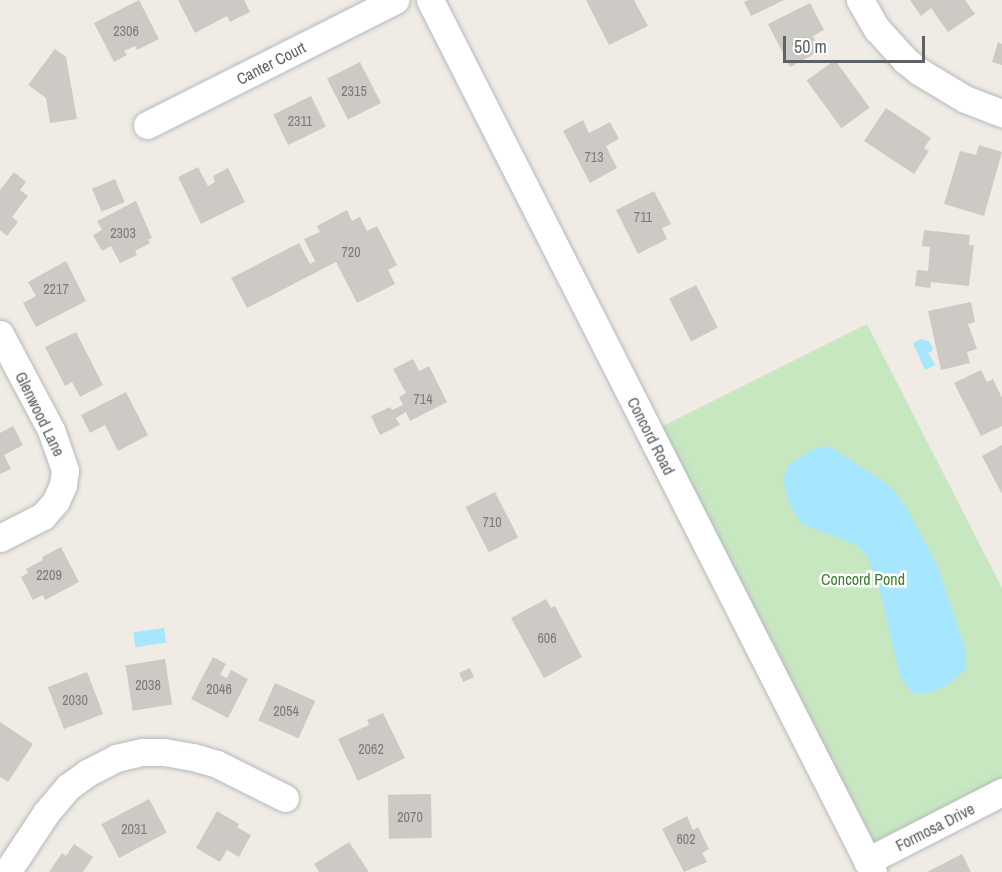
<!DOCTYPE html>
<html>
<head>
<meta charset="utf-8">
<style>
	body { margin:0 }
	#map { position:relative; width:1002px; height:872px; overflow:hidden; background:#f0ece5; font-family:"Archivo Narrow",sans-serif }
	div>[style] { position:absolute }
	.green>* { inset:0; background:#c7e7c1 }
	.water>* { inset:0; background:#a6e6ff; transform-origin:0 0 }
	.building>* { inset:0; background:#cdc9c4; transform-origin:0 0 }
	.roads { filter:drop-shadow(0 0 2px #b6b9bc) drop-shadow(0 0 2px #b6b9bc) }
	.minor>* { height:27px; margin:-13.5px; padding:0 13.5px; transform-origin:13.5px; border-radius:13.5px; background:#fff }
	span { translate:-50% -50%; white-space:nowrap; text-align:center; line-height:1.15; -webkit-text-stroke:5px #fff; paint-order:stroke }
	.number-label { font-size:14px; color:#797c7e }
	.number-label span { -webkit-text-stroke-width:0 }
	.street-label { font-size:16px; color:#5d6266 }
	.park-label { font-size:16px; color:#3a8131 }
	.scale { position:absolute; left:783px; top:36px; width:142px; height:27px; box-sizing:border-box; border:3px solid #5d6266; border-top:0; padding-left:8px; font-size:18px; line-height:21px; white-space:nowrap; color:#5d6266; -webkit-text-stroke:4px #fff; paint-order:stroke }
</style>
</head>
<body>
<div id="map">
	<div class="green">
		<i style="clip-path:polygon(867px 324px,1002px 588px,1002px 785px,869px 854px,653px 431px)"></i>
	</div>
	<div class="water">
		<i style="clip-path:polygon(921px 339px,929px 341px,933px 348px,931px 352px,928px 352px,935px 365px,925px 370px,913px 343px)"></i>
		<i style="clip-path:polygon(829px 446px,890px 486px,905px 505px,938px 567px,966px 651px,966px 669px,948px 685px,929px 693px,912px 693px,900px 677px,880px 591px,868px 558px,857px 545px,802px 524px,789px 504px,783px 480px,788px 465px,814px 449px)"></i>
		<i style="left:164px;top:628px;width:15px;height:31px;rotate:82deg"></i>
	</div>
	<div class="building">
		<i style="clip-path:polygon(139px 0,159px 39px,137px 50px,135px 46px,124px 51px,127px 55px,114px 62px,94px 23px)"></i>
		<i style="clip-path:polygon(178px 0,244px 0,250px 12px,230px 22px,227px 16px,195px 33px)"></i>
		<i style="clip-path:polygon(586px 0,634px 0,648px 26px,609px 45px)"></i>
		<i style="clip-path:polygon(748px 0,784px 0,751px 16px,744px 2px)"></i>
		<i style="clip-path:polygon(910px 0,965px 0,975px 14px,948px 32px,931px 8px,921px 16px)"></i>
		<i style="clip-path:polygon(810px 3px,824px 30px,813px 36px,820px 51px,790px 67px,768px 24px)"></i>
		<i style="clip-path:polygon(998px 42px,1002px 44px,1002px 65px,992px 62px)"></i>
		<i style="clip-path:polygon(55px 49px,66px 57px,77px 119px,50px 123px,46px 98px,28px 85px)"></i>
		<i style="left:835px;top:60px;width:59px;height:35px;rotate:54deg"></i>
		<i style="left:360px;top:62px;width:46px;height:37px;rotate:63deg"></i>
		<i style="left:311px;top:96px;width:34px;height:42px;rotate:64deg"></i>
		<i style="clip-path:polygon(886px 108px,931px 138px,924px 148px,929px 151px,914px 174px,864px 141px)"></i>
		<i style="clip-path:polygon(583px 120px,589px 133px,610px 122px,619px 139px,606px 146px,617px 168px,590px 183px,563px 131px)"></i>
		<i style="clip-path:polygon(979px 145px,1002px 152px,984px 216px,944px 204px,960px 151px,976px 155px)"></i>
		<i style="clip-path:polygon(198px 167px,208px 186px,215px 182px,213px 176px,228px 168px,245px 202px,201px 224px,178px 177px)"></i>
		<i style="clip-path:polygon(14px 172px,26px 182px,20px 190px,28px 196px,12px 217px,18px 222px,7px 236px,0 230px,0 190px)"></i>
		<i style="left:115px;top:179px;width:25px;height:25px;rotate:67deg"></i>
		<i style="clip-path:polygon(654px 191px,671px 224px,662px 228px,667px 239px,638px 254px,616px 210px)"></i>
		<i style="clip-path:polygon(136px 201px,152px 238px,148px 240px,150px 243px,135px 251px,137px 255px,120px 263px,111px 246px,102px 251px,93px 235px,102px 230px,97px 221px)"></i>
		<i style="clip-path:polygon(347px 210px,352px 221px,360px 217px,367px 231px,377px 226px,397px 265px,388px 270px,395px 284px,357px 303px,336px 262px,247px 308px,231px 278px,299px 243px,310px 264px,315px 261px,304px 239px,320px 232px,317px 226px)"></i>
		<i style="clip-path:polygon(924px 230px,970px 235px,969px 245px,974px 245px,969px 286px,931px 282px,930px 288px,915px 286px,917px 270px,928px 271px,930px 247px,922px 246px)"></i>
		<i style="clip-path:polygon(66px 261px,86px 301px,36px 327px,23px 303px,36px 296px,28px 282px)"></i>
		<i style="left:696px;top:285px;width:48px;height:30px;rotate:63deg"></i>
		<i style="clip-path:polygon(971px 302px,975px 322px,968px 324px,977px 349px,967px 352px,970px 363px,941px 370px,928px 311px)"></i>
		<i style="clip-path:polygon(76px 332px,103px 385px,80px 397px,72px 382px,65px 386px,45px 347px)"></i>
		<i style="clip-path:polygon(413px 359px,419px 371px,429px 366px,447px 402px,410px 421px,406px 412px,396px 418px,400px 425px,380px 435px,371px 416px,390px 407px,392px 410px,403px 405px,399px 397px,406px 393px,393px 369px)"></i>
		<i style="clip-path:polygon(981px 370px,987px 382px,993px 379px,1002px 398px,1002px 426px,981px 436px,954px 383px)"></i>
		<i style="clip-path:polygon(126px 392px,148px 435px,118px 451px,105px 425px,90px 433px,81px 415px)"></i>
		<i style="clip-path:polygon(13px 426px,23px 445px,4px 455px,11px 469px,0 474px,0 433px)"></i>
		<i style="clip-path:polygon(1002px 445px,1002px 494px,982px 456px)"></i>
		<i style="left:495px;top:492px;width:51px;height:33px;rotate:63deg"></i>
		<i style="clip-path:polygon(61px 547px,79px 582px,45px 600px,43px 595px,33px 600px,21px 577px,28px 573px,26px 569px,43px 560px,42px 557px)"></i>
		<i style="clip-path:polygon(546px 599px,551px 608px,555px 606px,582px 657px,544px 678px,511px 618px)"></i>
		<i style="clip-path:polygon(213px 657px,226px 664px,220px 675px,227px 678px,231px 670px,248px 679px,228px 718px,191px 699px)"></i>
		<i style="left:165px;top:659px;width:46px;height:40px;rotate:81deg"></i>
		<i style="left:470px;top:668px;width:10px;height:12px;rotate:66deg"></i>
		<i style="left:87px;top:672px;width:45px;height:42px;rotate:69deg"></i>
		<i style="left:275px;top:683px;width:44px;height:41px;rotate:24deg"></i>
		<i style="clip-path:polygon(383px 713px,405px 758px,358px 781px,338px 739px,369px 725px,367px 720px)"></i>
		<i style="clip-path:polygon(0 722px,33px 744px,8px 782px,0 777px)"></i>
		<i style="left:431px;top:794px;width:44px;height:43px;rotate:89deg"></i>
		<i style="left:149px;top:799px;width:38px;height:54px;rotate:62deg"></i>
		<i style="clip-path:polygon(217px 811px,239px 824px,237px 827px,251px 835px,239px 857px,227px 850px,220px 862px,196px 848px)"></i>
		<i style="clip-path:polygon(687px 816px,693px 830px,698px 827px,709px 849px,702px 853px,707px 862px,684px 872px,662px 829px)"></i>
		<i style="clip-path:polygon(349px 842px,369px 872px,319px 872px,314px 864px)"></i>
		<i style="clip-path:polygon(74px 844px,93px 857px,83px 872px,49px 872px,62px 853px,66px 856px)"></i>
		<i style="clip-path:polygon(962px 854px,971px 872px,927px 872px)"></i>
	</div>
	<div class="roads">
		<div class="minor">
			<i style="left:430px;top:0;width:978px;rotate:63.07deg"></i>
			<i style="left:860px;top:0;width:34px;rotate:60deg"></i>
			<i style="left:877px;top:29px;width:42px;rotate:47.9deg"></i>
			<i style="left:905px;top:60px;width:19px;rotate:39deg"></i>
			<i style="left:920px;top:72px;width:52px;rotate:31deg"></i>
			<i style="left:965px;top:99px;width:40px;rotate:21deg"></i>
			<i style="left:147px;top:125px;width:278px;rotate:-26.7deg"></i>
			<i style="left:0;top:334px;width:109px;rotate:62deg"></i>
			<i style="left:51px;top:430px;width:42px;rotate:70.7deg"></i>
			<i style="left:65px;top:470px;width:15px;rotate:98deg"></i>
			<i style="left:63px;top:485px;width:17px;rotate:114deg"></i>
			<i style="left:56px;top:501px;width:20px;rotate:131deg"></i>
			<i style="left:43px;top:516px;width:48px;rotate:152.9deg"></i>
			<i style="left:867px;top:861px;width:152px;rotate:-27.1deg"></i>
			<i style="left:7px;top:872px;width:71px;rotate:-56.5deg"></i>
			<i style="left:46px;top:813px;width:34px;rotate:-50deg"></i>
			<i style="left:68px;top:787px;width:24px;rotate:-36deg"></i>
			<i style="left:87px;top:773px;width:33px;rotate:-27deg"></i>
			<i style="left:116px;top:758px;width:28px;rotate:-13deg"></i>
			<i style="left:143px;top:752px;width:21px"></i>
			<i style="left:164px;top:752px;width:29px;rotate:10deg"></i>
			<i style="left:193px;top:757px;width:25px;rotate:16deg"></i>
			<i style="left:217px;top:764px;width:76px;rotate:26.6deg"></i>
		</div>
	</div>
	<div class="number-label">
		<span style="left:126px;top:31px">2306</span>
		<span style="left:354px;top:91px">2315</span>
		<span style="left:300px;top:121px">2311</span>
		<span style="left:594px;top:157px">713</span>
		<span style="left:643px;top:217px">711</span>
		<span style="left:123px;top:233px">2303</span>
		<span style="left:351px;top:252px">720</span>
		<span style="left:56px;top:289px">2217</span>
		<span style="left:423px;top:399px">714</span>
		<span style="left:492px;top:522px">710</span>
		<span style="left:49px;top:575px">2209</span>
		<span style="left:547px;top:638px">606</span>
		<span style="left:148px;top:685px">2038</span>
		<span style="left:219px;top:689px">2046</span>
		<span style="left:75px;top:700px">2030</span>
		<span style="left:286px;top:711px">2054</span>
		<span style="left:371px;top:749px">2062</span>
		<span style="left:410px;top:817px">2070</span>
		<span style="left:134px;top:829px">2031</span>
		<span style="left:686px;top:839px">602</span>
	</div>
	<div class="street-label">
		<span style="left:271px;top:63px;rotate:-27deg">Canter Court</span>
		<span style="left:40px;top:414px;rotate:64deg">Glenwood Lane</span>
		<span style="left:651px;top:436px;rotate:63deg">Concord Road</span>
		<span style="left:935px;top:827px;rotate:-27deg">Formosa Drive</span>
	</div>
	<div class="park-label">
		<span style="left:863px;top:579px">Concord Pond</span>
	</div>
	<div class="scale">50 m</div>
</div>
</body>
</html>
